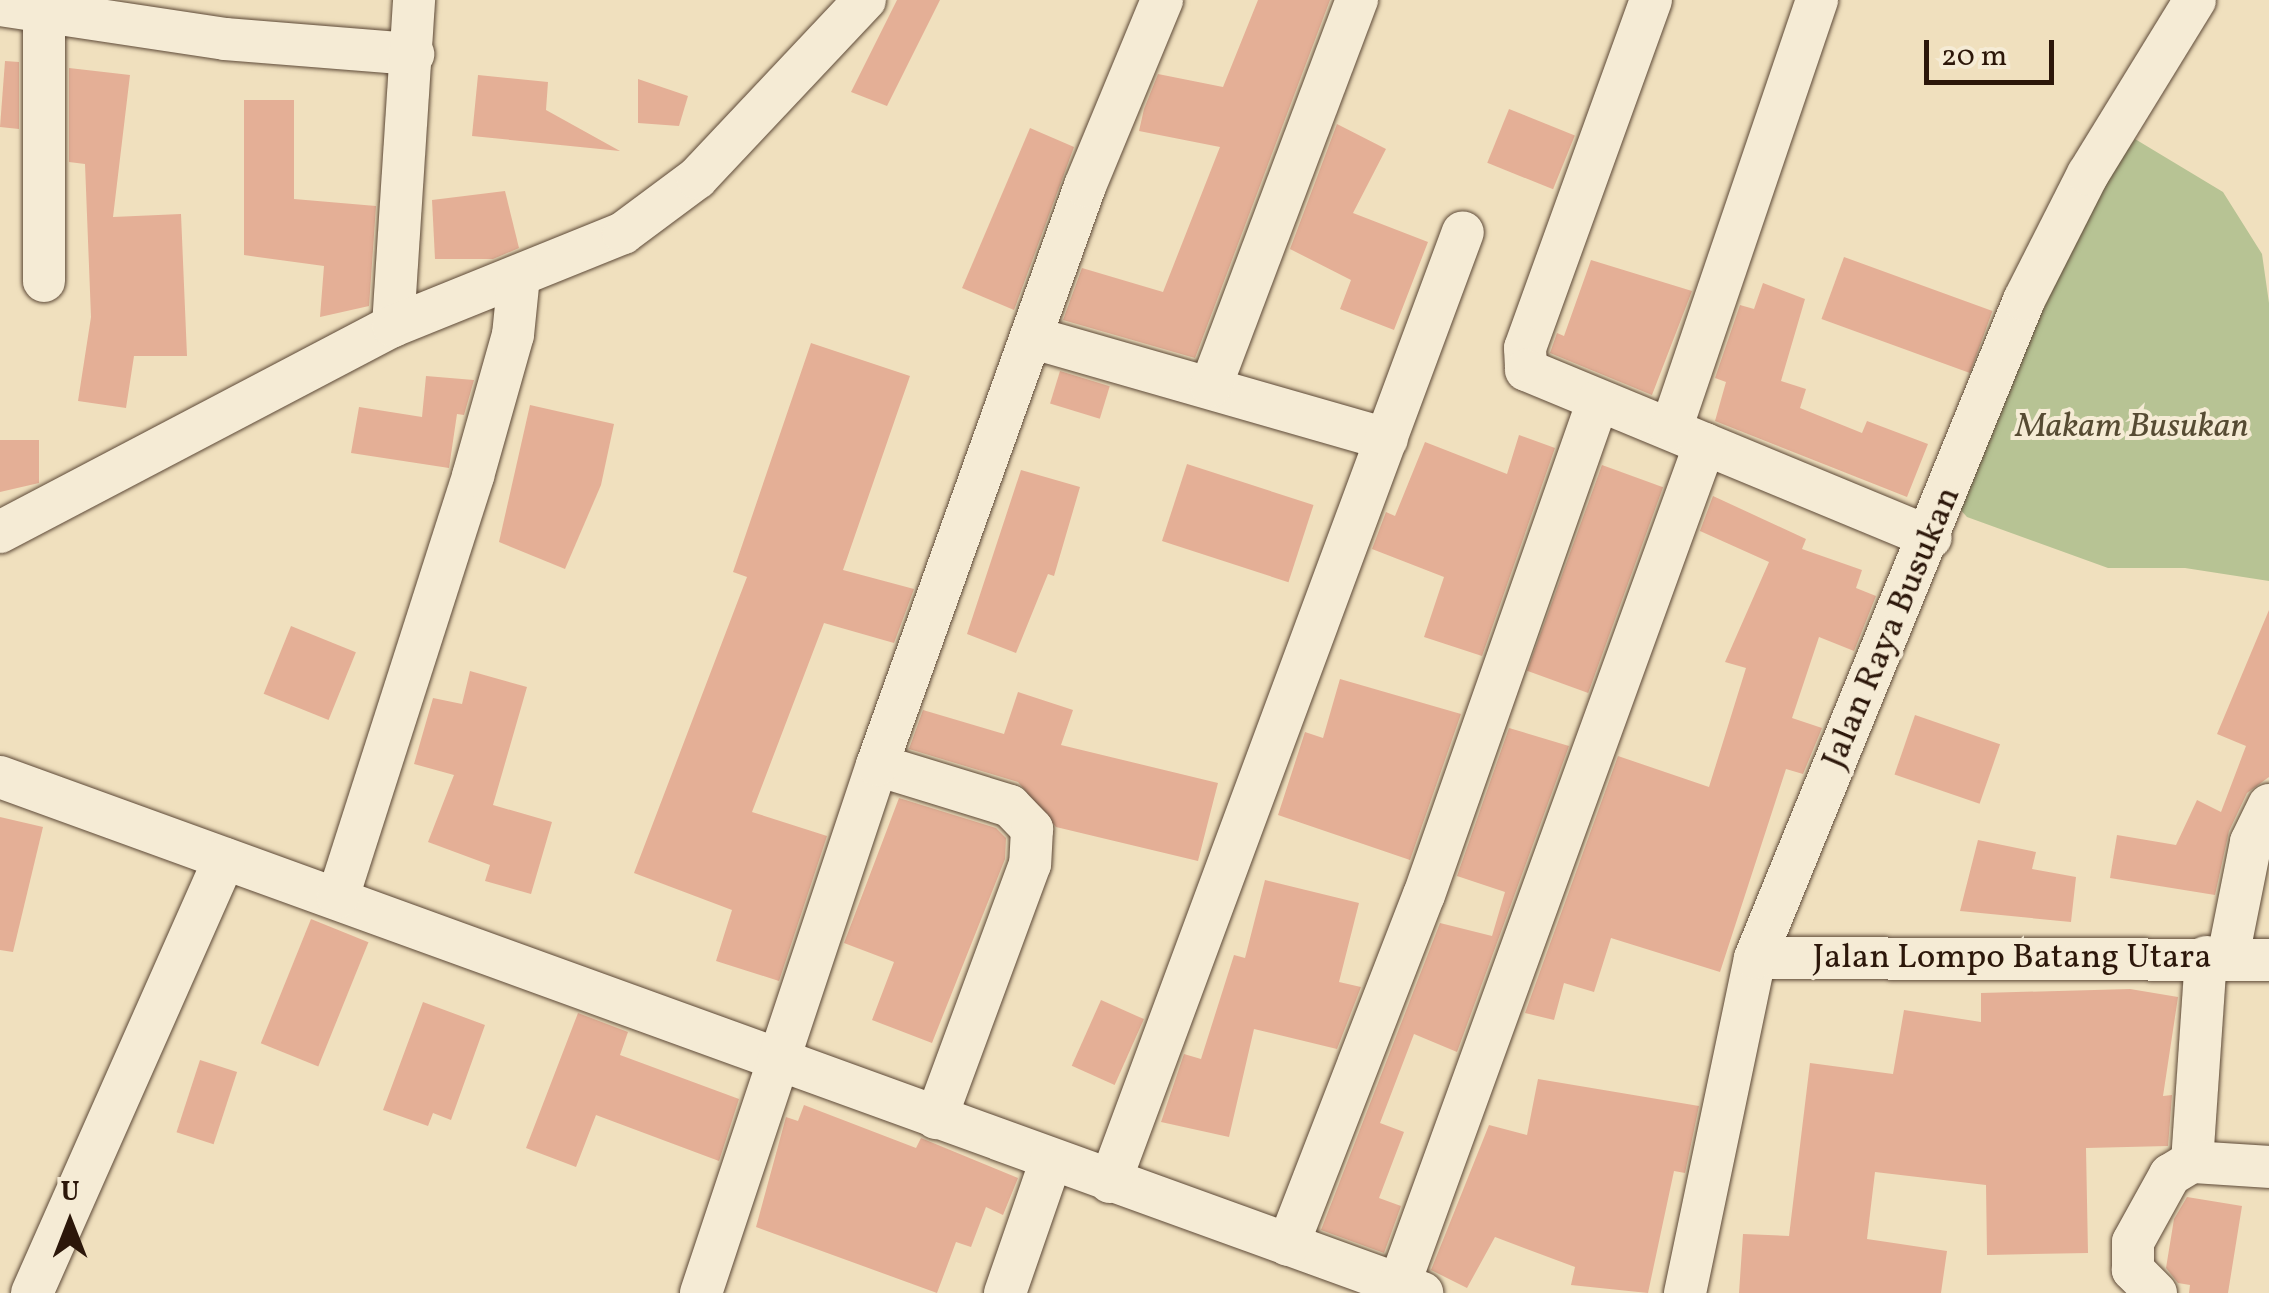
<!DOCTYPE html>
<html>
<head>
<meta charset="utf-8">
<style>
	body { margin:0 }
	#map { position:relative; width:2269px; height:1293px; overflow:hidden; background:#f0e0be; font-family:Vollkorn,serif }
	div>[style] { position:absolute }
	.green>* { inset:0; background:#b7c394 }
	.building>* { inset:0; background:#e4af96; transform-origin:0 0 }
	.roads { filter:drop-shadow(0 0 2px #5d4937) drop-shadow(0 0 2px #5d4937) }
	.minor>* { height:42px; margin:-21px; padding:0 21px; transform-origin:21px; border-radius:21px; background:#f5ebd5 }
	span { translate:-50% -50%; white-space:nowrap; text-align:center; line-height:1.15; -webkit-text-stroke:8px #f5ebd5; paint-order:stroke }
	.park-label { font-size:35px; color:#564b33; font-style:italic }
	.street-label { font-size:35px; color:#2c170a }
	.north { position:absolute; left:20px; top:1173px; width:100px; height:100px; -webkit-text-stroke:8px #f5ebd5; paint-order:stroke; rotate:0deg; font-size:28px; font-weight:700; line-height:40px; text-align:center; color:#2c170a }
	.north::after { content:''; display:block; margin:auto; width:35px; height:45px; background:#2c170a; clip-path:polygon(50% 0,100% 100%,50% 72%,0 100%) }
	.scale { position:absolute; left:1924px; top:40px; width:130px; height:45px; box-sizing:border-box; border:5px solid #2c170a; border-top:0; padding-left:12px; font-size:30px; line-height:35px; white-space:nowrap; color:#2c170a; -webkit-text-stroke:8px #f5ebd5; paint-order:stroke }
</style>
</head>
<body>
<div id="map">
	<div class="green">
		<i style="clip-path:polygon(2135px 139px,2223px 192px,2262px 254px,2269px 303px,2269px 581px,2185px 568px,2108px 568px,1967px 517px,1958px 507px,2066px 236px)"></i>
	</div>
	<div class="building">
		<i style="clip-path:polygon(897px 0,940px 0,887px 106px,851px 92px)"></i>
		<i style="clip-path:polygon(1258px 0,1330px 0,1195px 358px,1063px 320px,1082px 268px,1163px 292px,1220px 147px,1139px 131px,1144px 109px,1158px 74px,1223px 87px)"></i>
		<i style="clip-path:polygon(5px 61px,19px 62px,19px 129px,0 127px)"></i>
		<i style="clip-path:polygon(69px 68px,130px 75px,113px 217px,181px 214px,187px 356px,134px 356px,126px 408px,78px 401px,91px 317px,85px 164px,69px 162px)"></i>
		<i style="clip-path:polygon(478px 75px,548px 82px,546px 110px,620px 151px,472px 136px)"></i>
		<i style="clip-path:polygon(638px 79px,688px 96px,679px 126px,638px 123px)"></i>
		<i style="clip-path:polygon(244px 100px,294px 100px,294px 199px,376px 206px,369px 306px,320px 317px,324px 266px,244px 255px)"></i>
		<i style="left:1509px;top:109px;width:71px;height:58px;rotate:22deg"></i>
		<i style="clip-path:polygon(1337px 124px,1386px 149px,1353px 213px,1428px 242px,1394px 330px,1340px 309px,1351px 280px,1290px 249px)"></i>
		<i style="clip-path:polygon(1030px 128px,1074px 147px,1014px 310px,962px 288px)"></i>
		<i style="clip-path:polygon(505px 191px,519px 248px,493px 259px,435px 259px,432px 200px)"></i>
		<i style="left:1844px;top:257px;width:158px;height:66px;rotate:20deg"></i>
		<i style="clip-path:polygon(1591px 260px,1692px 291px,1652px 395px,1550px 353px,1557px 333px,1564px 336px)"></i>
		<i style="clip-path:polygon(1763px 283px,1805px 299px,1781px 381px,1806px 389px,1800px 408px,1862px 433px,1867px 421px,1928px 444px,1907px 497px,1715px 421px,1726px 382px,1715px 378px,1740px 305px,1754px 309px)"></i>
		<i style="clip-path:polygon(811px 343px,910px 376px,843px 570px,914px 589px,894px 643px,824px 623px,752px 812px,827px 836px,779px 981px,716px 961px,732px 910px,634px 873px,747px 577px,733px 572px)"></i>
		<i style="left:1060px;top:371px;width:52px;height:34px;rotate:17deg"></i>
		<i style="clip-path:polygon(426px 376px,474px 380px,464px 415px,457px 414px,449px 468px,351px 453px,359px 407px,422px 417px)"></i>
		<i style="clip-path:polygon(530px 405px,614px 424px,601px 485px,565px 569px,499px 542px)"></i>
		<i style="clip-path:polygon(1519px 435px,1555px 448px,1482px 656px,1424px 637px,1444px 577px,1372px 549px,1386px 512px,1395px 516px,1425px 442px,1507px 474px)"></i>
		<i style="clip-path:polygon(0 440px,39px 440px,39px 483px,0 492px)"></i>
		<i style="left:1187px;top:464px;width:133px;height:81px;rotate:18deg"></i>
		<i style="left:1602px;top:465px;width:65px;height:219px;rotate:20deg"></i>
		<i style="clip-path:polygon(1021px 470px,1080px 487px,1054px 576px,1048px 574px,1016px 653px,967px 634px)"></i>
		<i style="clip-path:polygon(1713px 496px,1806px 539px,1802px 549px,1862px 570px,1856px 588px,1876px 596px,1854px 651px,1819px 637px,1792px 718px,1822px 728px,1803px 774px,1786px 769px,1720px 972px,1611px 938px,1594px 992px,1564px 983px,1554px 1020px,1525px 1013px,1618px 756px,1709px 787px,1746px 668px,1725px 662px,1769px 562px,1700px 531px)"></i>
		<i style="clip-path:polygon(2269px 610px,2269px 777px,2247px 793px,2229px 831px,2215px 895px,2110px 878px,2117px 835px,2176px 845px,2197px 800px,2221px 812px,2246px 746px,2217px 734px)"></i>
		<i style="left:291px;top:626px;width:70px;height:73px;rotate:22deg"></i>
		<i style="clip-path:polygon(470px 671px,527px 687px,493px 805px,552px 822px,531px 894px,485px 881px,490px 865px,428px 842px,454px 775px,414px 764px,433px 698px,462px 704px)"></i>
		<i style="clip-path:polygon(1340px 679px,1461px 714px,1410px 860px,1278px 815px,1305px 732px,1323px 738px)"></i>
		<i style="clip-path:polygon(1018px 692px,1073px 710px,1061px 745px,1218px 783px,1198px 861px,1056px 827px,1018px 782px,909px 749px,923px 710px,1004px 734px)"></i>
		<i style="left:1915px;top:715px;width:90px;height:63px;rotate:19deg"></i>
		<i style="clip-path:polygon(1509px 728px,1569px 746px,1457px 1052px,1414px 1034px,1380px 1123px,1404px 1132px,1379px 1198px,1401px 1206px,1384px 1253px,1321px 1230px,1440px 923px,1492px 936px,1505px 892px,1457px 876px)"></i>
		<i style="clip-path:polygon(899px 798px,996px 828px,1006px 838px,1005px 859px,932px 1043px,872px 1020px,894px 962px,844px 943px)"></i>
		<i style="clip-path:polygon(0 817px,43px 827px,13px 952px,0 950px)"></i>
		<i style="clip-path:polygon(1978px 840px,2036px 852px,2032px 869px,2076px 877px,2071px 922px,1960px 911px)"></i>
		<i style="clip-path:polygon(1265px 880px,1359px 903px,1339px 982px,1361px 987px,1337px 1049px,1254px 1029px,1229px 1137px,1161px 1122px,1184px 1054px,1201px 1059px,1234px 955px,1245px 958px)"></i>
		<i style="left:311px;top:919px;width:62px;height:134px;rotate:22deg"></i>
		<i style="clip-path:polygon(2130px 989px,2178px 997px,2163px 1096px,2172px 1095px,2168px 1146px,2086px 1148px,2088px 1253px,1987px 1255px,1986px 1185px,1875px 1172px,1867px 1239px,1947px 1251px,1941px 1293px,1739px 1293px,1743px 1234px,1789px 1236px,1810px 1063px,1893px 1074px,1904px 1010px,1981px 1022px,1981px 993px)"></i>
		<i style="left:1101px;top:1000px;width:47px;height:72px;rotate:24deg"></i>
		<i style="clip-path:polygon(423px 1002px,485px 1025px,451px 1120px,433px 1113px,428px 1126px,383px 1110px)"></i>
		<i style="clip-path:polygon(578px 1013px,628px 1032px,620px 1055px,739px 1099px,719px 1161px,596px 1115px,576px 1167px,526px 1148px)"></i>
		<i style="left:200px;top:1060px;width:39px;height:76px;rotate:18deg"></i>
		<i style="clip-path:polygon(1538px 1079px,1699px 1106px,1685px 1173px,1674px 1171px,1648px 1293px,1571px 1285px,1575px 1267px,1495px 1237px,1467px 1288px,1431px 1270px,1489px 1125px,1527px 1135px)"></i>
		<i style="clip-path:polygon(804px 1105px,916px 1148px,921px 1138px,1018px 1178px,1003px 1215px,986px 1207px,971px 1247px,956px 1242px,937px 1293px,756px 1227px,786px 1117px,798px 1121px)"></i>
		<i style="clip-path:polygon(2187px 1197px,2242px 1206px,2228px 1293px,2189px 1293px,2190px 1285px,2178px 1283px,2166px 1268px,2174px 1219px)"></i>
	</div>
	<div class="roads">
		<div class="minor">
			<i style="left:1651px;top:0;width:370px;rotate:109.9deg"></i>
			<i style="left:1525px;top:348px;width:22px;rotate:87deg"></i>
			<i style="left:1526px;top:370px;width:438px;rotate:22.5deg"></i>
			<i style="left:0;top:5px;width:228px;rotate:8.6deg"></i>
			<i style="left:225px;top:39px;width:189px;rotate:4.6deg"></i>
			<i style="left:44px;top:13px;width:268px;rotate:90deg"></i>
			<i style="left:393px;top:326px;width:327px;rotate:-86.3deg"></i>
			<i style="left:1034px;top:338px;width:367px;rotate:16deg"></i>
			<i style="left:1211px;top:386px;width:413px;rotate:-69.3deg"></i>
			<i style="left:1671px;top:429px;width:453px;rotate:-71.2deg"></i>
			<i style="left:0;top:532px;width:444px;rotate:-27.7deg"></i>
			<i style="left:393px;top:326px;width:248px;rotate:-22deg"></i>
			<i style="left:623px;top:233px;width:92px;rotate:-36.6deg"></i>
			<i style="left:697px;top:178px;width:245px;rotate:-46.7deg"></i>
			<i style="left:877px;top:765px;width:139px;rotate:17.1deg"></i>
			<i style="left:1010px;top:806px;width:32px;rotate:46deg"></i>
			<i style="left:1032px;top:829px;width:35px;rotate:93deg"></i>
			<i style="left:1030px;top:864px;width:271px;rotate:110.3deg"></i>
			<i style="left:0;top:777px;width:1513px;rotate:19.94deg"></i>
			<i style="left:338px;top:897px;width:442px;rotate:-72.2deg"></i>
			<i style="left:473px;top:476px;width:147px;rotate:-74.2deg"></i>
			<i style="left:513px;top:335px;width:59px;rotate:-84.2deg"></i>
			<i style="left:2206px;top:957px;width:205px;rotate:93.9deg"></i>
			<i style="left:2192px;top:1162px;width:77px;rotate:3.7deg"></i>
			<i style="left:2228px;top:957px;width:117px;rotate:-78.7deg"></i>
			<i style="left:2251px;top:842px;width:41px;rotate:-64.1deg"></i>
			<i style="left:1755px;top:958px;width:514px;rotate:0.22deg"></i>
			<i style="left:1110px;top:1182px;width:1013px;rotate:-69.62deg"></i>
			<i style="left:1288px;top:1245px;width:375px;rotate:-68.8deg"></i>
			<i style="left:1424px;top:895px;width:524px;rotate:-70.6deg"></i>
			<i style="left:1399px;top:1285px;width:895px;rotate:-70.01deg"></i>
			<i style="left:32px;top:1293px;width:475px;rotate:-66.1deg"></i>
			<i style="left:701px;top:1293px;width:557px;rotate:-71.57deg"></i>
			<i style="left:877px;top:765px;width:615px;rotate:-70.24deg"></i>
			<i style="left:1085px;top:186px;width:201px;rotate:-67.5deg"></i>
			<i style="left:1005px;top:1293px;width:141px;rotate:-70.9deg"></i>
			<i style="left:1685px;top:1293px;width:342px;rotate:-78.2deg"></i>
			<i style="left:1755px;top:958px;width:711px;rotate:-67.76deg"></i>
			<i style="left:2024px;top:300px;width:141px;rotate:-63.1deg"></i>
			<i style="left:2088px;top:174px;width:204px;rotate:-58.4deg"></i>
			<i style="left:2156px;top:1293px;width:33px;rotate:-135deg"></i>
			<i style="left:2133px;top:1270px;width:28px;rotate:-90deg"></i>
			<i style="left:2133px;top:1242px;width:77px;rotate:-61.1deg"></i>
			<i style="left:2170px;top:1175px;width:26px;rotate:-31deg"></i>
		</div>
	</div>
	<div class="park-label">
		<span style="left:2132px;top:427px">Makam Busukan</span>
	</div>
	<div class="street-label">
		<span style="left:1892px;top:628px;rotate:-67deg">Jalan Raya Busukan</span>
		<span style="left:2012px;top:958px">Jalan Lompo Batang Utara</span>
	</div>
	<div class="north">U</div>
	<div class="scale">20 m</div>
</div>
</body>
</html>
